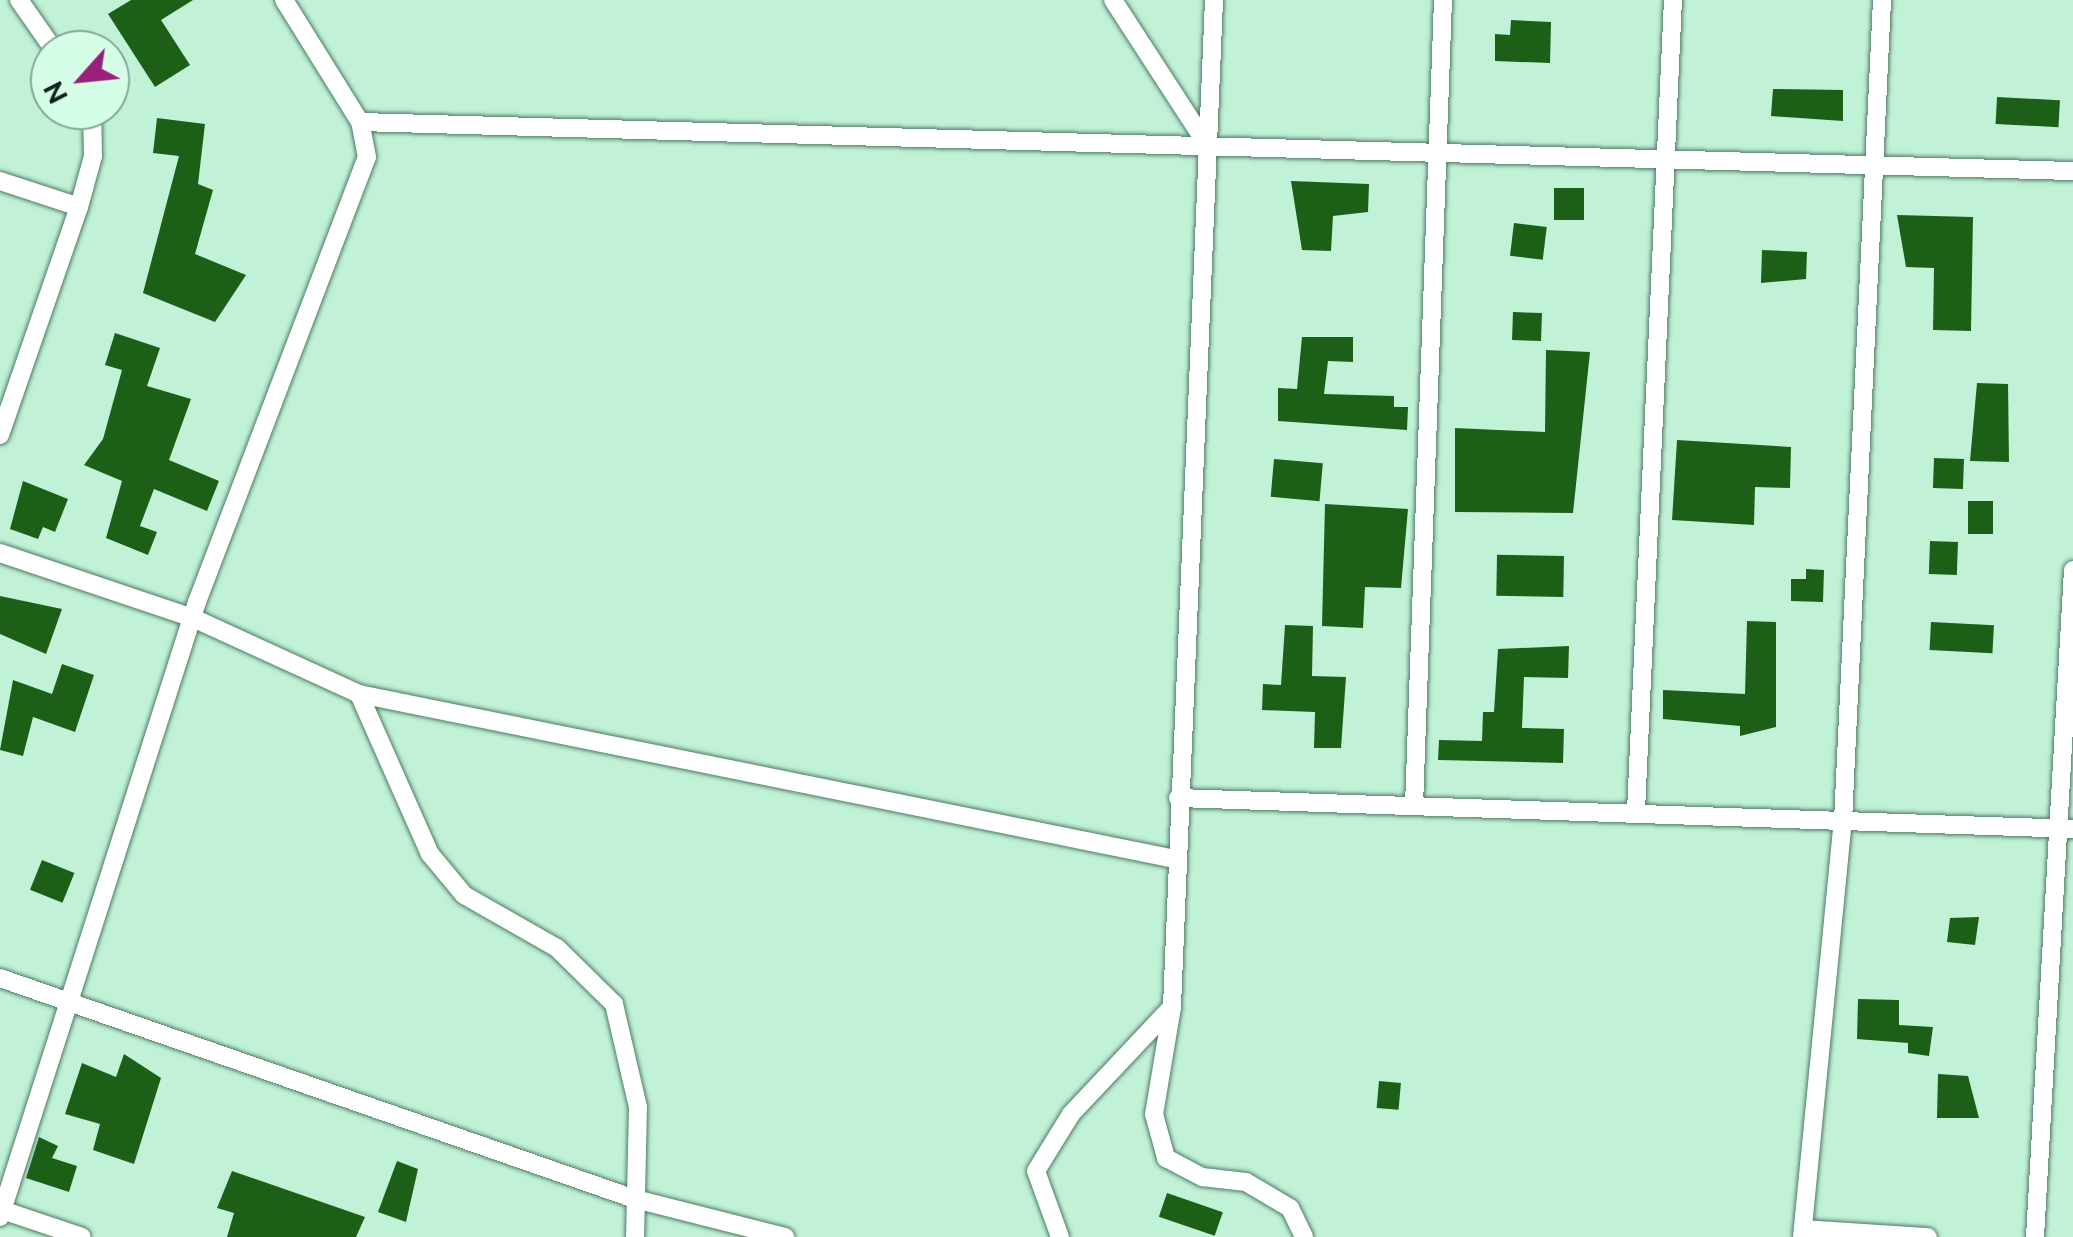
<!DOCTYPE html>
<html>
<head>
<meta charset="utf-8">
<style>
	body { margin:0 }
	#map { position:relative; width:2073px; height:1237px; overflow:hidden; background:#c1f2d8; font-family:Ubuntu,sans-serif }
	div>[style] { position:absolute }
	.building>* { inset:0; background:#1c6017; transform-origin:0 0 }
	.roads { filter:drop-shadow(0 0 2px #4c7a63) drop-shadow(0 0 2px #4c7a63) }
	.street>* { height:18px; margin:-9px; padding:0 9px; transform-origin:9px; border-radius:9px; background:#fff }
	span { translate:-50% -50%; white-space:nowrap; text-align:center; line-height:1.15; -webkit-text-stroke:10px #d6fde8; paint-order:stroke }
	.north { position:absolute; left:30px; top:30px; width:100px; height:100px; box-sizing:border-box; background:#d6fde8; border:2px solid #87a696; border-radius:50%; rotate:243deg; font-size:28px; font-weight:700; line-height:40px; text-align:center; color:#10231a }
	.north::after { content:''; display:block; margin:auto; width:35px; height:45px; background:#9b2079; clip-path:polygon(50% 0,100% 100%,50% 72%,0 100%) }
</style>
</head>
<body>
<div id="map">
	<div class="building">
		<i style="clip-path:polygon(131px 0,193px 0,161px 20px,190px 65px,155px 87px,108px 14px)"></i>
		<i style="clip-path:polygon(1511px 20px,1551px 22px,1550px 63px,1495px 61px,1495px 34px,1510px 35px)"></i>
		<i style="clip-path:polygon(1773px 89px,1843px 90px,1843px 121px,1771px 116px)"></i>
		<i style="left:1997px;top:97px;width:63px;height:27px;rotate:3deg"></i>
		<i style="clip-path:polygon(157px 118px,205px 124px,198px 184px,213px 190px,195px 254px,246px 275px,215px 322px,143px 293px,179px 156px,153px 153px)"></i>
		<i style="clip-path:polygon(1291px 181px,1369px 184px,1368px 212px,1333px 216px,1331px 251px,1302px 250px)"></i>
		<i style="left:1584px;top:188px;width:32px;height:30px;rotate:90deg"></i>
		<i style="clip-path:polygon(1897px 215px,1973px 217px,1971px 331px,1933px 330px,1934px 268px,1906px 267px)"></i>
		<i style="left:1514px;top:223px;width:33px;height:33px;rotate:7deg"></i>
		<i style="clip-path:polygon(1762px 250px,1807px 252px,1806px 279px,1761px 283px)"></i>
		<i style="left:1513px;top:312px;width:29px;height:28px;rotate:2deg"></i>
		<i style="clip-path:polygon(115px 333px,160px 348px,147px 386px,191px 399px,169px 460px,219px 481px,207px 511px,154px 489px,140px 526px,157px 532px,148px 555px,106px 538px,122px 481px,84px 465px,103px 439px,122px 370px,105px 365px)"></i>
		<i style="clip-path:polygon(1302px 337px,1353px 337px,1353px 362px,1328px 361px,1324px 394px,1394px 396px,1394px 407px,1408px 407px,1407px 430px,1278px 421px,1278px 388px,1297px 389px)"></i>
		<i style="clip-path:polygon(1546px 350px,1590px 352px,1573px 513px,1455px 512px,1455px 428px,1545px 432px)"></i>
		<i style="clip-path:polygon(1977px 383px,2008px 384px,2009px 462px,1970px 461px)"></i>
		<i style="clip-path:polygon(1677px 440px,1791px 447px,1790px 488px,1755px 487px,1754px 525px,1672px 520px)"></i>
		<i style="left:1934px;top:458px;width:30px;height:30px;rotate:2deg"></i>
		<i style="left:1274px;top:459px;width:49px;height:38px;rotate:5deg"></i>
		<i style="clip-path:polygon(23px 481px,68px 499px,55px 532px,43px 527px,38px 539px,10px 529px)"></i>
		<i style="left:1968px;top:501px;width:25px;height:33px"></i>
		<i style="clip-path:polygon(1325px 504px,1408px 509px,1401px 588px,1365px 587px,1363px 628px,1322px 626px)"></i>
		<i style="left:1930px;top:541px;width:28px;height:33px;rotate:2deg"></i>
		<i style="left:1564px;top:556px;width:41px;height:67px;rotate:91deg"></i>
		<i style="clip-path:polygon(1806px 569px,1824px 570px,1823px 602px,1791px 601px,1791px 579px,1806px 579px)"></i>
		<i style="clip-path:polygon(0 596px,62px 609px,46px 654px,0 634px)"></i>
		<i style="clip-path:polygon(1747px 621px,1776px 622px,1776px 727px,1740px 736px,1740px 726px,1663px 719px,1663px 690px,1745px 694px)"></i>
		<i style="left:1931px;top:622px;width:63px;height:28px;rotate:3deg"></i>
		<i style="clip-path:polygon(1285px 625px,1313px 626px,1312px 676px,1346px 677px,1341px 748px,1314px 748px,1315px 712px,1262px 710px,1263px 684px,1281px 685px)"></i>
		<i style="clip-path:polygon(1569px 646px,1568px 678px,1524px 677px,1522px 728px,1564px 729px,1563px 763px,1438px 760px,1439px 740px,1482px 741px,1483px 712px,1494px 712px,1498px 649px)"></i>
		<i style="clip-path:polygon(62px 664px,94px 675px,75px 732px,33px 717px,23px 756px,0 750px,13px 680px,52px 694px)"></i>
		<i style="left:42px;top:860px;width:35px;height:32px;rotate:22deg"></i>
		<i style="clip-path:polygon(1979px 917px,1975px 945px,1947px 942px,1950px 918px)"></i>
		<i style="clip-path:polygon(1858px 999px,1899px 1000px,1899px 1025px,1933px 1027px,1929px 1056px,1908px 1053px,1908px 1043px,1857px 1039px)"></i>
		<i style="clip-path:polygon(124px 1054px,161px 1078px,134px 1164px,93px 1150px,100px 1124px,65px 1114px,82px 1063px,116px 1077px)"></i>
		<i style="clip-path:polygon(1938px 1074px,1968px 1076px,1979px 1118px,1937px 1118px)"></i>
		<i style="left:1379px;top:1081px;width:22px;height:27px;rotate:5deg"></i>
		<i style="clip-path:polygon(39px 1137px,58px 1146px,52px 1158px,77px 1166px,69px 1192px,26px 1178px)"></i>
		<i style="clip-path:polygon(397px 1161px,418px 1169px,406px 1222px,378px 1212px)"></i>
		<i style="clip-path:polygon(232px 1171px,365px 1217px,356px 1237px,227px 1237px,234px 1213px,217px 1208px)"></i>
		<i style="left:1167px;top:1193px;width:59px;height:25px;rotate:19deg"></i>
	</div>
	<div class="roads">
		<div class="street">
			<i style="left:19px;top:0;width:61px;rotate:55deg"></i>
			<i style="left:1113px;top:0;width:173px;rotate:57deg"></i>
			<i style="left:1214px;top:0;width:1008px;rotate:92.39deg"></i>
			<i style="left:1172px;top:1007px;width:109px;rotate:99.5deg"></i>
			<i style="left:1154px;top:1114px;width:46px;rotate:74.7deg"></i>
			<i style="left:1166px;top:1158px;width:41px;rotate:27.8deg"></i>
			<i style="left:1202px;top:1177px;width:44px;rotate:6.5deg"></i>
			<i style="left:1246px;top:1182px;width:51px;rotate:30.6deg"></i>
			<i style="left:1290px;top:1208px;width:32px;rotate:64deg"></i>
			<i style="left:360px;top:122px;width:1714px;rotate:1.64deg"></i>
			<i style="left:0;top:181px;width:83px;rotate:18.2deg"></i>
			<i style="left:0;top:435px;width:241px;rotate:-70.9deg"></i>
			<i style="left:79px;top:207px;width:53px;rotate:-74.6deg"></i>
			<i style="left:93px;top:156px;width:46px;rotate:-91.2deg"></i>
			<i style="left:0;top:553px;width:204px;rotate:18.6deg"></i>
			<i style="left:193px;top:618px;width:183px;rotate:24.6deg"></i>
			<i style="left:359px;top:694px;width:833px;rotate:11.43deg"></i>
			<i style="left:359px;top:694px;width:175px;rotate:66.1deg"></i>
			<i style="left:430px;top:854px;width:53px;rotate:50.3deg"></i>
			<i style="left:464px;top:895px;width:107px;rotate:29.7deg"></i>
			<i style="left:557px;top:948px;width:80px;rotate:44.5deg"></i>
			<i style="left:614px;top:1004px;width:106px;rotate:76.9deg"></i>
			<i style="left:638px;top:1107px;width:130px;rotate:91.3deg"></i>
			<i style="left:1178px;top:798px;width:896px;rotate:1.98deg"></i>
			<i style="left:1414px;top:806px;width:807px;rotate:-87.94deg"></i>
			<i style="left:1636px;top:811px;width:812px;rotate:-87.39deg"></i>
			<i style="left:0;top:978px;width:672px;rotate:19.19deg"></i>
			<i style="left:635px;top:1199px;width:155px;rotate:14.2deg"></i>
			<i style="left:2px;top:1210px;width:84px;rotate:18.6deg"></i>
			<i style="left:0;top:1217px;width:646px;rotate:-72.24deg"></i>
			<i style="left:197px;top:602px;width:476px;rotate:-69.1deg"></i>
			<i style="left:367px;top:157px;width:36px;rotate:-101deg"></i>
			<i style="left:360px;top:122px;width:144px;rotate:-121.9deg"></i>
			<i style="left:1803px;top:1229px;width:125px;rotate:3.7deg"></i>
			<i style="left:1060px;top:1237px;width:70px;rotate:-110deg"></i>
			<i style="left:1036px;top:1171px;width:67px;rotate:-58.4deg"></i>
			<i style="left:1071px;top:1114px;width:147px;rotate:-46.7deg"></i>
			<i style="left:1802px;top:1237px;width:418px;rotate:-84.4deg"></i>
			<i style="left:1843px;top:821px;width:822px;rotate:-87.28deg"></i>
			<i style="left:2035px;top:1237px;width:668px;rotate:-86.74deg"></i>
		</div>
	</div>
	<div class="north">N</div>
</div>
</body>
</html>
